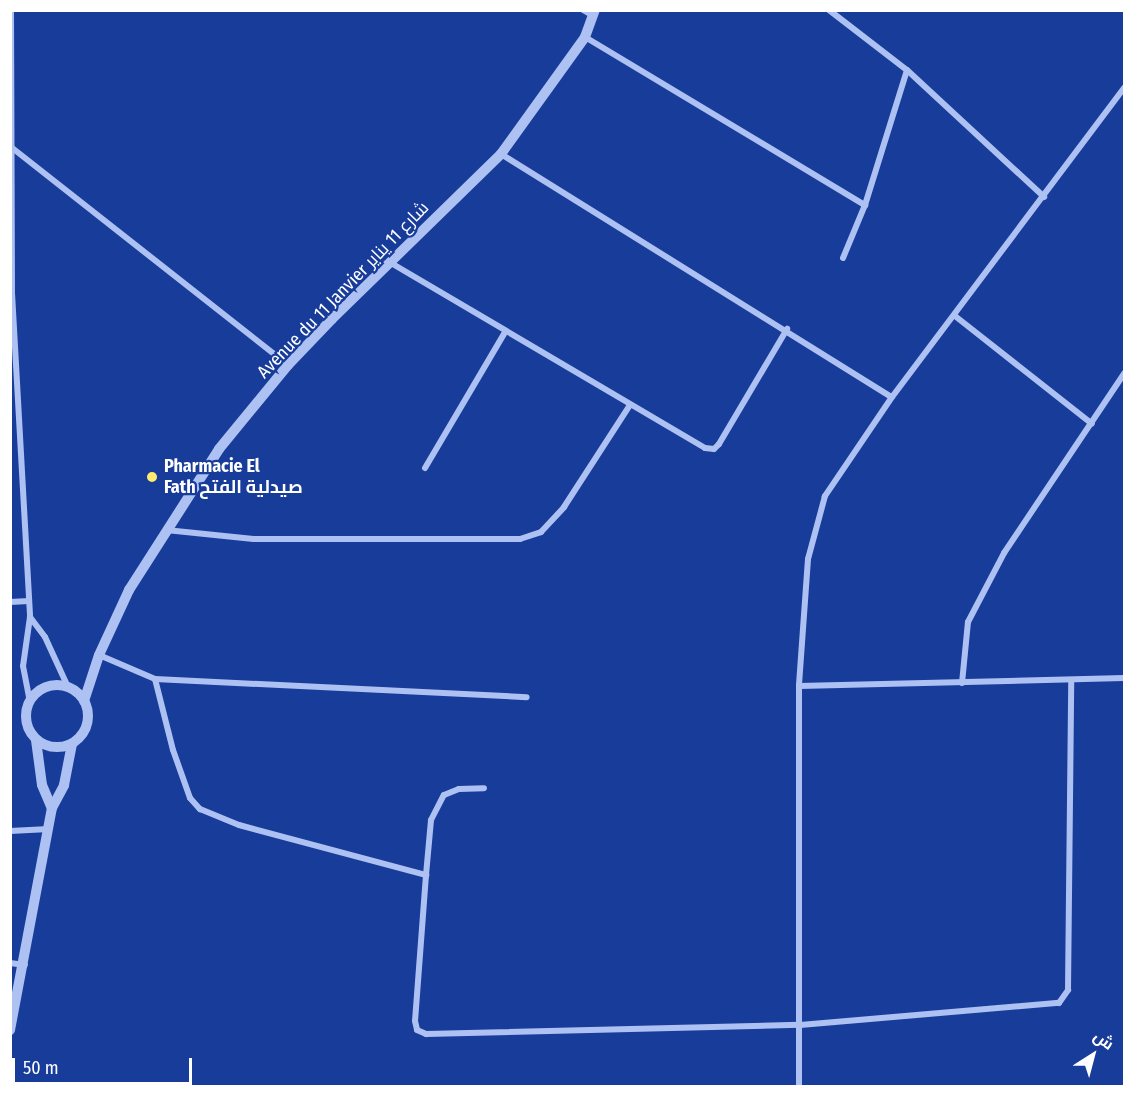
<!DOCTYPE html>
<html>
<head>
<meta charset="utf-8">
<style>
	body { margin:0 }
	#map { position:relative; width:1135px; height:1097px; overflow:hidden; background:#183c9a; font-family:"Fira Sans Condensed",Cairo,sans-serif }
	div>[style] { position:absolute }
	.minor>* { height:6px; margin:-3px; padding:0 3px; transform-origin:3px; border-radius:3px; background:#adc2f2 }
	.tertiary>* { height:10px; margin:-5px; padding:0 5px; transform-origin:5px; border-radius:5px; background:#adc2f2 }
	.tertiary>.ring { margin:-5px; padding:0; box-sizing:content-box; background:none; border:10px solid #adc2f2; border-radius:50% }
	.dots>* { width:16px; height:16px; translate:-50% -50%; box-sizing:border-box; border:3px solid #183c9a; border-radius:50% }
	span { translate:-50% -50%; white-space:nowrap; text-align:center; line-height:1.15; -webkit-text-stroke:4.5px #183c9a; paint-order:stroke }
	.street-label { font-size:18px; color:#fff }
	.poi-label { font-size:18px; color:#fff; font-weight:700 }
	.left { translate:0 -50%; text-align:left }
	.frame { position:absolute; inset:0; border:12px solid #fff; pointer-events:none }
	.north { position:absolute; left:1063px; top:1025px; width:60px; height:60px; -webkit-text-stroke:4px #183c9a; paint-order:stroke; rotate:36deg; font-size:16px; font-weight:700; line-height:24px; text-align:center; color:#fff }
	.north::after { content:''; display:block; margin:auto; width:21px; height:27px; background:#fff; clip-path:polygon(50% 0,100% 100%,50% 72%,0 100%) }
	.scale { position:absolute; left:12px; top:1058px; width:180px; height:27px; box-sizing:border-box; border:3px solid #fff; border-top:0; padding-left:8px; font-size:18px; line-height:21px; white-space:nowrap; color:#fff; -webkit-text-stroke:4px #183c9a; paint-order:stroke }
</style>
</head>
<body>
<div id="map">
	<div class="minor">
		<i style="left:11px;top:10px;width:283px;rotate:89.8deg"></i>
		<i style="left:12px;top:293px;width:324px;rotate:86.8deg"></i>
		<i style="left:30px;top:617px;width:49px;rotate:98.1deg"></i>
		<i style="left:23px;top:666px;width:36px;rotate:79deg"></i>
		<i style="left:583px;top:10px;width:10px;rotate:29deg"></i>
		<i style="left:829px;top:10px;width:98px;rotate:37.6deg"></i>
		<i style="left:907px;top:70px;width:187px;rotate:42.8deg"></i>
		<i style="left:585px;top:37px;width:327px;rotate:31deg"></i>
		<i style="left:1124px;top:88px;width:386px;rotate:126.9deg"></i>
		<i style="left:892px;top:397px;width:120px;rotate:124.1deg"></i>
		<i style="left:825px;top:496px;width:65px;rotate:105.1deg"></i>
		<i style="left:808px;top:559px;width:127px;rotate:94.1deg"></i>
		<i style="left:799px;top:686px;width:325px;rotate:-1.4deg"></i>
		<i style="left:11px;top:147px;width:352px;rotate:38.2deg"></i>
		<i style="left:501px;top:154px;width:460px;rotate:31.9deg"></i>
		<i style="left:843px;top:258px;width:57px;rotate:-67.5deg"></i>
		<i style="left:865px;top:205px;width:141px;rotate:-72.7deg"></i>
		<i style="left:391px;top:263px;width:364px;rotate:30.5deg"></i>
		<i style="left:705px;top:448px;width:9px;rotate:6deg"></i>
		<i style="left:714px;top:449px;width:7px;rotate:-45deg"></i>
		<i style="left:719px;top:444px;width:134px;rotate:-59.4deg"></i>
		<i style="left:955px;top:316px;width:174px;rotate:38.2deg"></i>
		<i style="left:425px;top:468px;width:158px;rotate:-59.5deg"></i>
		<i style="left:166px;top:530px;width:88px;rotate:5.8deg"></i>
		<i style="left:254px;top:539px;width:266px"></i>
		<i style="left:520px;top:539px;width:22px;rotate:-18deg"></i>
		<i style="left:541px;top:532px;width:34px;rotate:-47deg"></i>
		<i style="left:564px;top:507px;width:121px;rotate:-57.1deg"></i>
		<i style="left:10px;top:602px;width:19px;rotate:-3deg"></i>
		<i style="left:30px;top:617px;width:25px;rotate:53deg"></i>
		<i style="left:45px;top:637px;width:55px;rotate:65.3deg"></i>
		<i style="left:99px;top:655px;width:61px;rotate:23.2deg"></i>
		<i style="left:155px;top:679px;width:73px;rotate:75.8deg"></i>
		<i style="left:173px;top:750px;width:51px;rotate:70.5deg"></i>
		<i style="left:190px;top:798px;width:15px;rotate:48deg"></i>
		<i style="left:200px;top:809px;width:42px;rotate:22.3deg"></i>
		<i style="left:239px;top:825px;width:194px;rotate:15deg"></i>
		<i style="left:426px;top:875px;width:146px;rotate:94.3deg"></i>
		<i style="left:415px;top:1021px;width:9px;rotate:77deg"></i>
		<i style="left:417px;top:1030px;width:10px;rotate:24deg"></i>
		<i style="left:426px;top:1034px;width:374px;rotate:-1.4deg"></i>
		<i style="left:800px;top:1025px;width:260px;rotate:-4.9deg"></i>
		<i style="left:1059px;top:1003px;width:16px;rotate:-55deg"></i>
		<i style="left:1068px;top:990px;width:308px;rotate:-89.4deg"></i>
		<i style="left:155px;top:679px;width:372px;rotate:2.8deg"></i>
		<i style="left:962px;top:683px;width:61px;rotate:-84.4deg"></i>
		<i style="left:968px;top:622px;width:78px;rotate:-62.4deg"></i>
		<i style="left:1004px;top:553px;width:216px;rotate:-56.2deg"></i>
		<i style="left:10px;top:831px;width:39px;rotate:-3deg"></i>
		<i style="left:426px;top:875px;width:55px;rotate:-84.8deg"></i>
		<i style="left:431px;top:820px;width:28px;rotate:-63deg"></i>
		<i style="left:444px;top:795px;width:16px;rotate:-22deg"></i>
		<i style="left:459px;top:789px;width:25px;rotate:-2deg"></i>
		<i style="left:10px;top:963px;width:15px;rotate:8deg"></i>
		<i style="left:799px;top:1086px;width:400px;rotate:-90deg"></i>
	</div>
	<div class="tertiary">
		<i class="ring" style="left:26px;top:685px;width:52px;height:52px"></i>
		<i style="left:84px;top:701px;width:48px;rotate:-71.9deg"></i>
		<i style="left:99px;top:655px;width:72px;rotate:-65.2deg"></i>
		<i style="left:129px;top:590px;width:167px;rotate:-57.4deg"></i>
		<i style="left:219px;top:449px;width:109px;rotate:-50.6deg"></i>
		<i style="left:288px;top:365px;width:64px;rotate:-46.3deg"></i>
		<i style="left:332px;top:319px;width:236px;rotate:-44.3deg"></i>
		<i style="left:501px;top:154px;width:144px;rotate:-54.3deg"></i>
		<i style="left:585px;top:37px;width:29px;rotate:-70deg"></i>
		<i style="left:36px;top:740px;width:45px;rotate:82.4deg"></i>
		<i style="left:42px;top:785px;width:25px;rotate:67deg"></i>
		<i style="left:10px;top:1030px;width:226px;rotate:-79.3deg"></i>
		<i style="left:52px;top:808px;width:26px;rotate:-62deg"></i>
		<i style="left:64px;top:785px;width:42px;rotate:-79deg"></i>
	</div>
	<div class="dots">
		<i style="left:152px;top:477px;background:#ffec6e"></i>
	</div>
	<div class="street-label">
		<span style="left:343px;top:290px;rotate:-46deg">Avenue du 11 Janvier شارع 11 يناير</span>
	</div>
	<div class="poi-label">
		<span class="left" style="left:164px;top:477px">Pharmacie El<br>Fath صيدلية الفتح</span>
	</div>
	<div class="frame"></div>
	<div class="north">ش</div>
	<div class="scale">50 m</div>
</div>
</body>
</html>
